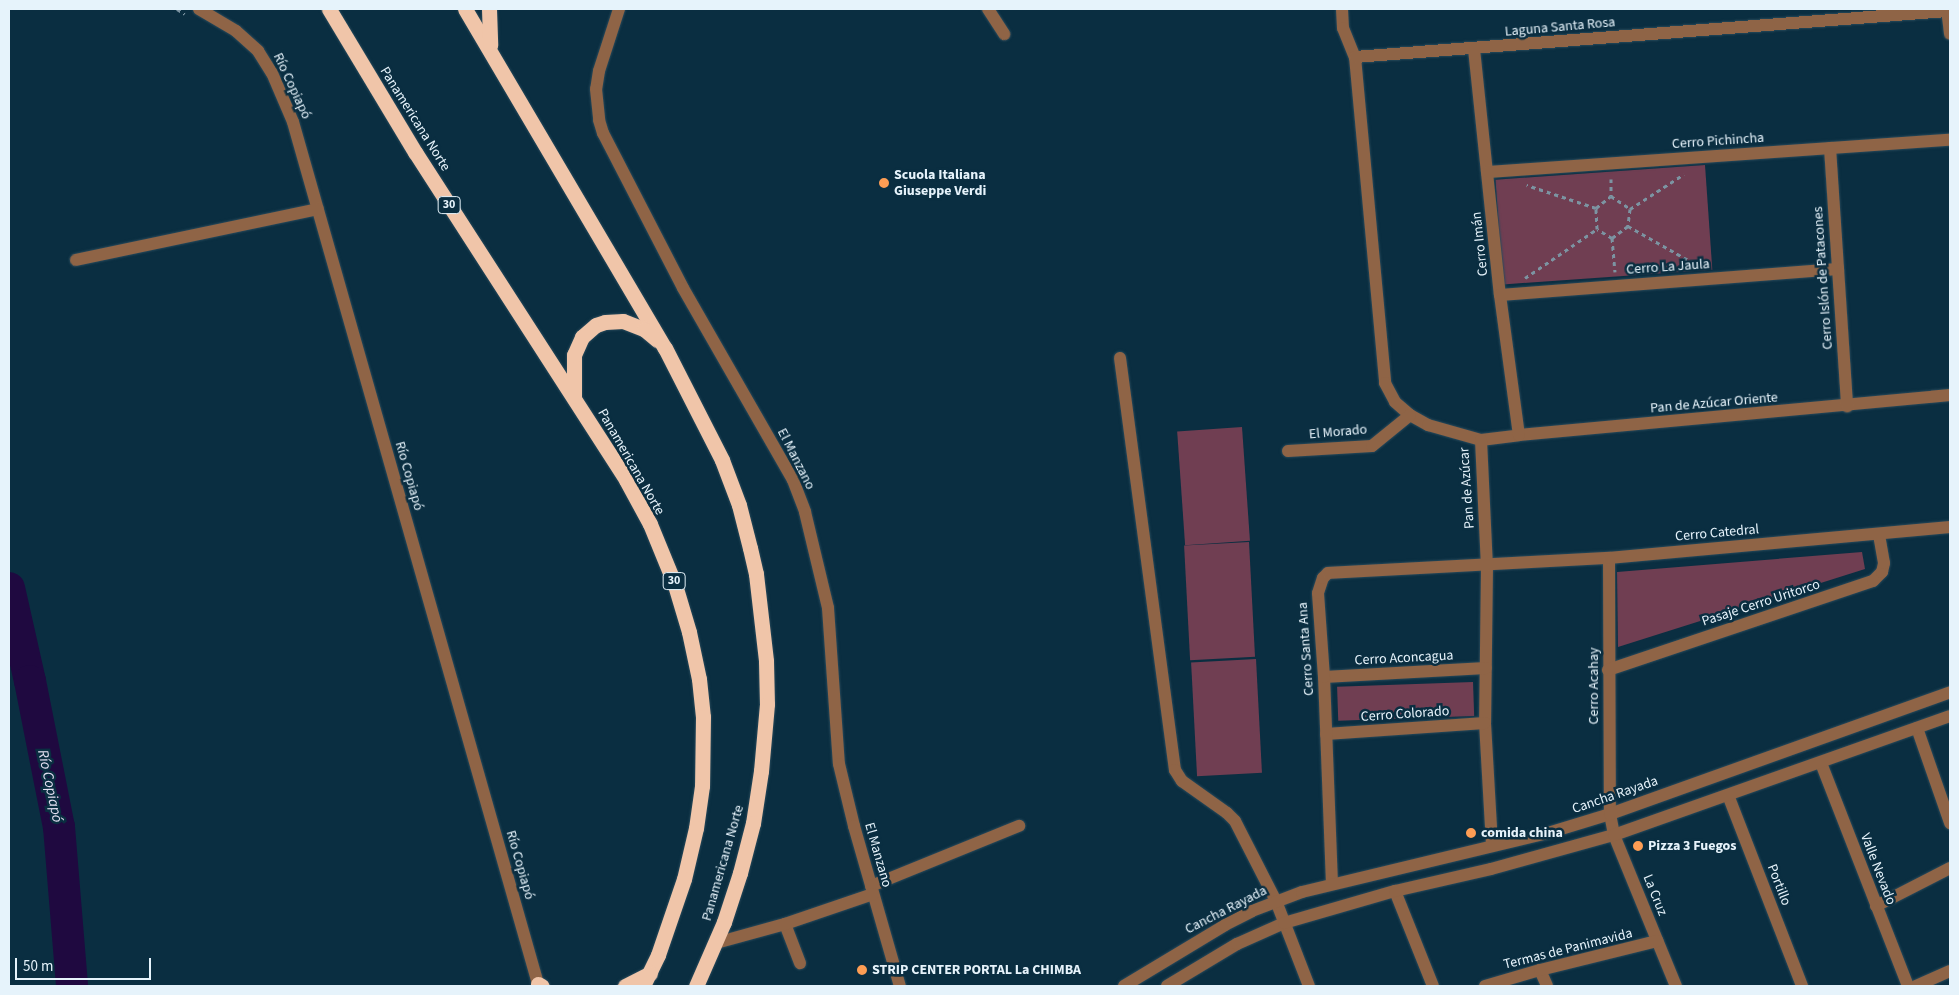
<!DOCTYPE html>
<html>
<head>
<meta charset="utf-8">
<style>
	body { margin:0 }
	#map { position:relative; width:1959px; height:995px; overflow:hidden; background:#0a2e41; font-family:"Source Sans 3",sans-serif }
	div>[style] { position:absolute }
	.green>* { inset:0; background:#703e52; transform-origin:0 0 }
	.river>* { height:32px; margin:-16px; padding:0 16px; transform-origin:16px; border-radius:16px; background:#1f0940 }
	.path>* { height:3px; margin-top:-1.5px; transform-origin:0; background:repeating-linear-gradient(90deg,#7c94a2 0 4px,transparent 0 8px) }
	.roads { filter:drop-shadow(0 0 1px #294a5b) drop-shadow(0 0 1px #294a5b) }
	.minor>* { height:12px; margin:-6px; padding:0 6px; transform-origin:6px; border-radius:6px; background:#8f6446 }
	.highway>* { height:15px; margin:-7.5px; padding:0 7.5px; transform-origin:7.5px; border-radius:7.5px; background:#f0c5a9 }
	.dots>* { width:14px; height:14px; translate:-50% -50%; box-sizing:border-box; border:2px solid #0a2e41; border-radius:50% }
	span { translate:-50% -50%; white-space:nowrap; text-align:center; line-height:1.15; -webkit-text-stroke:5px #0a2e41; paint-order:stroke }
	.shield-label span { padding:1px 4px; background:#0a2e41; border:1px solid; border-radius:4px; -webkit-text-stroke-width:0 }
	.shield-label { font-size:12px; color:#e6f3fb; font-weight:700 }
	.street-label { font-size:14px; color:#e6f3fb }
	.poi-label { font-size:14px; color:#e6f3fb; font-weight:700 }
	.left { translate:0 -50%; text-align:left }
	.water-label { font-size:15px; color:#e5e1f3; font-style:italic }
	.frame { position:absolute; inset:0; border:10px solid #e6f3fb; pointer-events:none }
	.scale { position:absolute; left:15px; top:958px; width:136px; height:22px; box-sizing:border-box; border:2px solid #e6f3fb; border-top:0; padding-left:6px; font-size:15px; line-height:18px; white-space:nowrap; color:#e6f3fb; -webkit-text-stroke:4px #0a2e41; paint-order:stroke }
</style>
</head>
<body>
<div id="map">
	<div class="green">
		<i style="left:1705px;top:165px;width:105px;height:210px;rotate:86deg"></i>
		<i style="left:1242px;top:427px;width:114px;height:65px;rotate:86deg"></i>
		<i style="left:1249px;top:542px;width:115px;height:65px;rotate:87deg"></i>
		<i style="clip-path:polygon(1862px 552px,1865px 569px,1618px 647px,1617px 572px)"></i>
		<i style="left:1256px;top:659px;width:114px;height:65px;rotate:87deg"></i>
		<i style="left:1473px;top:682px;width:34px;height:136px;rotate:88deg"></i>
	</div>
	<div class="river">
		<i style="left:9px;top:588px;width:95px;rotate:77.3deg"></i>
		<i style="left:30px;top:681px;width:149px;rotate:78.8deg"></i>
		<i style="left:59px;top:827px;width:160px;rotate:85.3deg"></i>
	</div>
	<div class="path">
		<i style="left:177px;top:9px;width:9px;rotate:32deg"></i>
		<i style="left:1611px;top:179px;width:17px;rotate:90deg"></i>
		<i style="left:1596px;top:208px;width:19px;rotate:-39deg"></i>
		<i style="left:1611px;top:196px;width:23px;rotate:34deg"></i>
		<i style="left:1630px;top:209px;width:17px;rotate:97deg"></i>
		<i style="left:1628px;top:226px;width:20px;rotate:143deg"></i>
		<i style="left:1612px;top:238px;width:17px;rotate:-149deg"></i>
		<i style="left:1630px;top:209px;width:64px;rotate:-32.9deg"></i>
		<i style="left:1628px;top:226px;width:79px;rotate:29.5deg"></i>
		<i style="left:1612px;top:238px;width:34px;rotate:85deg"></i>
		<i style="left:1525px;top:278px;width:87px;rotate:-34.2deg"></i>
		<i style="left:1597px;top:229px;width:21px;rotate:-93deg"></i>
		<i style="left:1596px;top:208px;width:73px;rotate:-161.6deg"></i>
	</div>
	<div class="roads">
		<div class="minor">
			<i style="left:199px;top:9px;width:43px;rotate:30.7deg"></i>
			<i style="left:236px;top:31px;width:30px;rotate:42deg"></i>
			<i style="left:258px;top:51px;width:26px;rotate:58deg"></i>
			<i style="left:272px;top:73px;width:53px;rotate:66.8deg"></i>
			<i style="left:293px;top:122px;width:896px;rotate:74.13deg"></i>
			<i style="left:619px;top:9px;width:65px;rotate:107.9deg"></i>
			<i style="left:599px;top:71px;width:18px;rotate:99deg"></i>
			<i style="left:596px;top:89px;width:31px;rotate:84deg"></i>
			<i style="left:599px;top:120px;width:14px;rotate:73deg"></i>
			<i style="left:603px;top:133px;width:174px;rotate:62.7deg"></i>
			<i style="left:683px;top:288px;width:221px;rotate:60.2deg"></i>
			<i style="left:793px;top:480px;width:34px;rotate:69deg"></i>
			<i style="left:805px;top:512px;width:99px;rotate:76.5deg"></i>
			<i style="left:828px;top:608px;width:156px;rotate:86deg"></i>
			<i style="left:839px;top:764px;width:64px;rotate:76.4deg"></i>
			<i style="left:854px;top:826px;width:166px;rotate:74deg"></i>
			<i style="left:988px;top:9px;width:30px;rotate:57deg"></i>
			<i style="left:1342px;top:9px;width:19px;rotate:87deg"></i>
			<i style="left:1343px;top:28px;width:31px;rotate:68deg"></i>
			<i style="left:1355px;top:57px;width:327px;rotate:84.7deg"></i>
			<i style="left:1385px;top:383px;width:21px;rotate:62deg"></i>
			<i style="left:1395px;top:402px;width:20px;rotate:41deg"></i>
			<i style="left:1410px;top:415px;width:21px;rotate:29deg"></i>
			<i style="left:1428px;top:425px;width:55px;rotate:15.8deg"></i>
			<i style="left:1481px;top:440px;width:38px;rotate:-7deg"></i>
			<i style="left:1519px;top:435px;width:433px;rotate:-5.3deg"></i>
			<i style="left:1947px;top:9px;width:25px;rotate:83deg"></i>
			<i style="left:1474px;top:49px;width:247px;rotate:84deg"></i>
			<i style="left:1500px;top:295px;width:141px;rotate:82.3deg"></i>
			<i style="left:1355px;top:57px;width:594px;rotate:-4.44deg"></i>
			<i style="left:1830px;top:148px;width:259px;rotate:86.2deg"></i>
			<i style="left:1487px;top:172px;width:464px;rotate:-4deg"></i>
			<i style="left:76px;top:260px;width:247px;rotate:-11.9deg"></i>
			<i style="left:1500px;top:295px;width:339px;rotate:-4.4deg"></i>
			<i style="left:1120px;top:358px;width:416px;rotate:82.4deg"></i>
			<i style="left:1175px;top:770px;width:13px;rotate:58deg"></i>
			<i style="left:1182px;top:781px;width:55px;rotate:35.4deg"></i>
			<i style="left:1227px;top:813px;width:11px;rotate:45deg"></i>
			<i style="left:1235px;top:821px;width:90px;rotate:62.9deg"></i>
			<i style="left:1276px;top:901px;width:91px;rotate:68.8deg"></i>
			<i style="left:1481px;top:440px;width:126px;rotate:87.3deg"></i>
			<i style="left:1487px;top:566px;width:157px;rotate:90.7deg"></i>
			<i style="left:1485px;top:723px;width:123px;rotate:86.7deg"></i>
			<i style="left:1288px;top:451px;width:84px;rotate:-3.4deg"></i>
			<i style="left:1372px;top:446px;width:49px;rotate:-39.2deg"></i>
			<i style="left:1609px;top:558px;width:256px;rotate:89.8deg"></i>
			<i style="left:1610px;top:814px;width:21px;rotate:79deg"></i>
			<i style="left:1614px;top:835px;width:163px;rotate:67.7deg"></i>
			<i style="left:1608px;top:670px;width:280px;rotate:-18.6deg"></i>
			<i style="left:1873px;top:581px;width:13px;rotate:-45deg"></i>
			<i style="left:1882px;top:572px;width:9px;rotate:-77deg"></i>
			<i style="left:1884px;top:563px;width:29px;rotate:-100deg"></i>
			<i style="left:1324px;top:677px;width:162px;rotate:-3.2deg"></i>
			<i style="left:1917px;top:728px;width:101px;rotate:70.8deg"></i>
			<i style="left:1326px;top:734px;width:159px;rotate:-4deg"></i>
			<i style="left:1821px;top:763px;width:239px;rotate:68.7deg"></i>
			<i style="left:1728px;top:795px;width:205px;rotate:68.8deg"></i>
			<i style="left:1332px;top:884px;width:207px;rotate:-92.2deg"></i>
			<i style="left:1324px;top:677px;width:84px;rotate:-94.1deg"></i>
			<i style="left:1318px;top:593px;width:16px;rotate:-72deg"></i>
			<i style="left:1323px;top:578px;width:7px;rotate:-45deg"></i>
			<i style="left:1328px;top:573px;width:281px;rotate:-3.1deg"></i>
			<i style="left:1609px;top:558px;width:342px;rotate:-5.2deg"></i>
			<i style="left:871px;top:886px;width:160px;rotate:-22.1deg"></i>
			<i style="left:1395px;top:891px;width:102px;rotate:68.2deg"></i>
			<i style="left:1876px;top:906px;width:83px;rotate:-27.2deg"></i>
			<i style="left:785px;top:924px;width:42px;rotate:69deg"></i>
			<i style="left:716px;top:943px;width:72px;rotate:-15.4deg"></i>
			<i style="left:785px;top:924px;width:93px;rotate:-18.8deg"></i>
			<i style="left:1540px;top:970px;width:17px;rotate:66deg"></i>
			<i style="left:1124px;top:986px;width:118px;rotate:-31.1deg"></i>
			<i style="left:1225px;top:925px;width:30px;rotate:-27deg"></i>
			<i style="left:1252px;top:911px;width:53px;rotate:-20.8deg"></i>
			<i style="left:1302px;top:892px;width:253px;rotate:-13.5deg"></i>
			<i style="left:1548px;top:833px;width:65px;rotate:-17deg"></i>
			<i style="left:1610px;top:814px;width:361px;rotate:-19.7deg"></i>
			<i style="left:1167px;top:986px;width:82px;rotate:-31deg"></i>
			<i style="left:1237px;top:944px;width:51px;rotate:-24.1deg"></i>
			<i style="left:1284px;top:923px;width:116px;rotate:-16.1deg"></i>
			<i style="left:1395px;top:891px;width:98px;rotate:-12.9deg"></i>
			<i style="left:1491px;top:869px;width:128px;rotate:-15.5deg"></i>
			<i style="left:1614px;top:835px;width:356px;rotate:-19.5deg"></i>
			<i style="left:1485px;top:986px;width:57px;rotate:-16.2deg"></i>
			<i style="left:1540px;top:970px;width:121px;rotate:-13.9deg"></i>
			<i style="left:1916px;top:986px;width:37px;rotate:-24deg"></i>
		</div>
		<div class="highway">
			<i style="left:329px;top:9px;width:167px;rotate:59deg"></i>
			<i style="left:415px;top:152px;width:390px;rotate:57.2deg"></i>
			<i style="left:626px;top:480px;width:50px;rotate:61.4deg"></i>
			<i style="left:650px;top:524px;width:66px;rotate:67.7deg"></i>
			<i style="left:675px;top:585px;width:49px;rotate:73.4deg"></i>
			<i style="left:689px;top:632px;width:48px;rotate:78deg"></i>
			<i style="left:699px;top:679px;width:38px;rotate:84deg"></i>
			<i style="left:703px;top:717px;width:69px;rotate:90.8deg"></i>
			<i style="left:702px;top:786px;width:42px;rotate:98.1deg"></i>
			<i style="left:696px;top:828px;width:52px;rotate:103.2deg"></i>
			<i style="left:684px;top:879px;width:80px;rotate:108.9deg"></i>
			<i style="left:658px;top:955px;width:34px;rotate:116deg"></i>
			<i style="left:465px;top:9px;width:394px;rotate:59.5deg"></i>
			<i style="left:665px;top:348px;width:126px;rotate:63deg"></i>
			<i style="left:722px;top:460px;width:48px;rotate:69.3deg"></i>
			<i style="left:739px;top:505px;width:44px;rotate:75.7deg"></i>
			<i style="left:750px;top:548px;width:27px;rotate:77deg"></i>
			<i style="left:756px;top:574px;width:88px;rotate:83.4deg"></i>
			<i style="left:766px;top:661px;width:43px;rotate:88.7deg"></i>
			<i style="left:767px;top:704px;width:67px;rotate:95.1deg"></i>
			<i style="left:761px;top:771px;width:53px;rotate:98.7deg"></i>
			<i style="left:753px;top:823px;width:52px;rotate:104.6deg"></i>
			<i style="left:740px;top:873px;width:52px;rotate:108.1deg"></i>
			<i style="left:724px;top:922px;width:70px;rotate:113.6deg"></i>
			<i style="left:489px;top:9px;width:36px;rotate:88deg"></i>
			<i style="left:574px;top:396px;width:41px;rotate:-90deg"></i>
			<i style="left:574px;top:355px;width:20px;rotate:-66deg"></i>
			<i style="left:582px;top:337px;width:18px;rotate:-41deg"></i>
			<i style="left:596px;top:325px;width:9px;rotate:-18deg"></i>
			<i style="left:605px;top:322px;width:18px;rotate:-3deg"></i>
			<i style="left:623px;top:321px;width:22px;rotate:21deg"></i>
			<i style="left:644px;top:329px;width:17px;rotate:40deg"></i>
			<i style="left:538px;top:984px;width:4px;rotate:27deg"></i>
			<i style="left:625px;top:986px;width:28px;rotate:-27deg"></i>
		</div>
	</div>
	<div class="dots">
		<i style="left:884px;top:183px;background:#fd9d54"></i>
		<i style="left:1471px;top:833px;background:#fd9d54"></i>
		<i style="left:1638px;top:846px;background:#fd9d54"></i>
		<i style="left:862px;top:970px;background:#fd9d54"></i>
	</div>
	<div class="shield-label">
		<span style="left:449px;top:205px">30</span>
		<span style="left:674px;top:581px">30</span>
	</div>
	<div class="street-label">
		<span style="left:1560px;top:27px;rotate:-5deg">Laguna Santa Rosa</span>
		<span style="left:292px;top:86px;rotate:65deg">Río Copiapó</span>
		<span style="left:415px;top:119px;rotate:58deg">Panamericana Norte</span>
		<span style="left:1718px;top:141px;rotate:-4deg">Cerro Pichincha</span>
		<span style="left:1480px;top:244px;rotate:-96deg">Cerro Imán</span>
		<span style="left:1668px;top:267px;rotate:-4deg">Cerro La Jaula</span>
		<span style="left:1823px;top:278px;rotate:-94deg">Cerro Islón de Patacones</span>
		<span style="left:1714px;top:403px;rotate:-5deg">Pan de Azúcar Oriente</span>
		<span style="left:1338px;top:432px;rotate:-5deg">El Morado</span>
		<span style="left:796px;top:459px;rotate:63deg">El Manzano</span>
		<span style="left:631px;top:462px;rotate:60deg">Panamericana Norte</span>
		<span style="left:409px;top:476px;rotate:74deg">Río Copiapó</span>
		<span style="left:1467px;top:488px;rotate:-94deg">Pan de Azúcar</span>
		<span style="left:1717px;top:533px;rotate:-5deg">Cerro Catedral</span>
		<span style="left:1761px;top:603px;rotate:-18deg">Pasaje Cerro Uritorco</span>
		<span style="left:1306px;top:649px;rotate:-94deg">Cerro Santa Ana</span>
		<span style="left:1404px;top:658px;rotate:-3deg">Cerro Aconcagua</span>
		<span style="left:1594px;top:686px;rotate:-90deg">Cerro Acahay</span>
		<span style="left:1405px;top:714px;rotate:-4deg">Cerro Colorado</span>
		<span style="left:1615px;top:795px;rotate:-19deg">Cancha Rayada</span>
		<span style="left:878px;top:855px;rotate:74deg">El Manzano</span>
		<span style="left:723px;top:863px;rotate:-74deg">Panamericana Norte</span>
		<span style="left:520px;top:865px;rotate:74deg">Río Copiapó</span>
		<span style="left:1878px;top:869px;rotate:69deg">Valle Nevado</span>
		<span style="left:1779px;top:885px;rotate:69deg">Portillo</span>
		<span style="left:1655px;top:895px;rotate:68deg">La Cruz</span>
		<span style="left:1226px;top:910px;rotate:-27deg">Cancha Rayada</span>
		<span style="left:1568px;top:949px;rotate:-14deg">Termas de Panimavida</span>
	</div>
	<div class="poi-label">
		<span class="left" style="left:894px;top:183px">Scuola Italiana<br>Giuseppe Verdi</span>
		<span class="left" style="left:1481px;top:833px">comida china</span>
		<span class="left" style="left:1648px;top:846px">Pizza 3 Fuegos</span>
		<span class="left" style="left:872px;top:970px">STRIP CENTER PORTAL La CHIMBA</span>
	</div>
	<div class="water-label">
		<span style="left:50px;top:786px;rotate:78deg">Río Copiapó</span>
	</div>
	<div class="frame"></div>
	<div class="scale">50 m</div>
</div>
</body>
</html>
